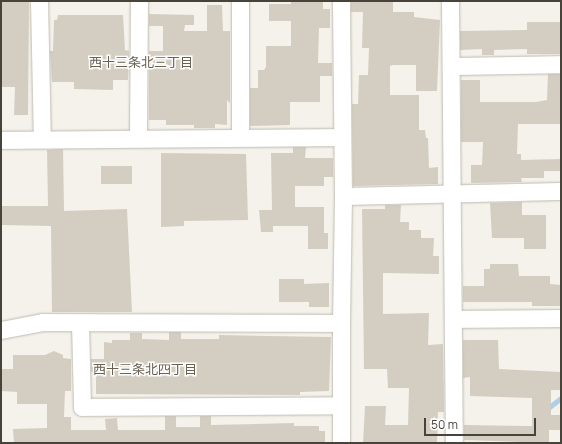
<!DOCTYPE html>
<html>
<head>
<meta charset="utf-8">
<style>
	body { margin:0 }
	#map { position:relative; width:562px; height:444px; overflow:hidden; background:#f4f2eb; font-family:Manrope,"Noto Sans JP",sans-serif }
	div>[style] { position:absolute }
	.stream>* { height:4.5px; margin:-2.25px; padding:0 2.25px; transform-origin:2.25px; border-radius:2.25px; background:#afcfe9 }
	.building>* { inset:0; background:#d4cec2; transform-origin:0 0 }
	.roads { filter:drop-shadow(0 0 1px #bfbaaf) drop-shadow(0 0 1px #bfbaaf) }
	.minor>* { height:17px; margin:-8.5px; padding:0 8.5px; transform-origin:8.5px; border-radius:8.5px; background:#fff }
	span { translate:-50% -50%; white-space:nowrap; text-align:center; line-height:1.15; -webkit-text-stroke:3px #fff; paint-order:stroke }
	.neighbourhood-label { font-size:13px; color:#696152 }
	.frame { position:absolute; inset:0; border:2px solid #47433a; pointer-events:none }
	.scale { position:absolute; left:424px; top:418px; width:112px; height:18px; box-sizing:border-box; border:2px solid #47433a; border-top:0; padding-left:5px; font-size:12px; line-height:14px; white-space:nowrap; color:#47433a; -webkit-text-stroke:3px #fff; paint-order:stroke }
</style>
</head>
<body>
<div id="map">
	<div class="stream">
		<i style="left:547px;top:409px;width:18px;rotate:-38deg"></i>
	</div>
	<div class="building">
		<i style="clip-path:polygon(1px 1px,29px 1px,28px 115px,14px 115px,15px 87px,1px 87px)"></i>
		<i style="clip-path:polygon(291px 1px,323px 1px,323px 9px,330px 9px,330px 28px,319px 28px,318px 63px,332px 63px,332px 76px,320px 76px,320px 102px,290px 102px,290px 125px,250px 126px,250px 88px,258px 88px,258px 70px,264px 70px,266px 67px,266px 46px,291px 46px,291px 21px,269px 21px,269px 4px,291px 4px)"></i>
		<i style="clip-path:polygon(351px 1px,393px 1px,393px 12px,414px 12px,414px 17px,440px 20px,437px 91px,416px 91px,416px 65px,393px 65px,390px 66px,390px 95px,419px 95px,419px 130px,425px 130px,426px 138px,428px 138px,429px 168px,438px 167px,438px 184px,353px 186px,352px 104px,358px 104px,359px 75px,368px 75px,369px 48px,362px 48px,363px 12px,351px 12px)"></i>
		<i style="clip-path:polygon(207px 5px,222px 5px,223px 31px,230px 31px,230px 103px,227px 100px,227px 125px,215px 124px,215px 128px,194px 128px,194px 125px,166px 125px,166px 120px,149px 120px,149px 51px,163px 51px,163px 26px,149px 26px,149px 14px,194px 15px,194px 25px,185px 25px,184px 31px,207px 31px)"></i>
		<i style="clip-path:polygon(58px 15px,123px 15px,125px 50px,129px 51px,128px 80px,113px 80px,113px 90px,74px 89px,74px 82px,52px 82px,50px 51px,53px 51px,54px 20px,57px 20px)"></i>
		<i style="clip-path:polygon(527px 22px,561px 22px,561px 54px,527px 54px,527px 49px,494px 50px,494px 55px,482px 55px,482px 49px,460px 50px,460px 31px,527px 30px)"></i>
		<i style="clip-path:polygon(548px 74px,561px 74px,561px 124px,518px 124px,517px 154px,521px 154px,521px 160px,561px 159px,561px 171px,544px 171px,544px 178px,521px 178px,522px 182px,471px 183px,471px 165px,482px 165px,483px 142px,461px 142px,461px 80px,480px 80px,480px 102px,536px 102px,547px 100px)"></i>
		<i style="clip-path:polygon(293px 147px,306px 147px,305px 158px,333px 158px,333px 177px,324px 177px,324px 186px,295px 186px,295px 207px,324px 207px,324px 233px,328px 233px,328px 249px,308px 249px,308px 226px,273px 226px,273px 232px,261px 232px,259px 210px,272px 210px,271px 153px,293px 153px)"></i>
		<i style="clip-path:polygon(63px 149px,64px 211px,127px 209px,132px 312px,52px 312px,51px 226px,2px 225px,2px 206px,48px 206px,47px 150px)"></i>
		<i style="clip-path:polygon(161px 153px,246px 154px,248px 220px,184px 221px,184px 226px,161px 227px)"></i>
		<i style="left:101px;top:166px;width:31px;height:18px"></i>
		<i style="clip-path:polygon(522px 202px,522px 215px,546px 215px,546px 249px,524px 249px,524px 238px,492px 238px,490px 203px)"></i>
		<i style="clip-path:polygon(385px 205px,401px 205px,400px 222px,409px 222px,409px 230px,421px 230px,421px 238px,434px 238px,433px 256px,439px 256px,439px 274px,383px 273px,383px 314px,429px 313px,428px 345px,443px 344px,444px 412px,438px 412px,437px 443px,363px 443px,365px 406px,386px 406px,385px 425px,408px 425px,409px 388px,388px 388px,387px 369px,364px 369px,362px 209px,385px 209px)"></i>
		<i style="clip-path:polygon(490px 264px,518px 264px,519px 276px,550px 276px,550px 284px,561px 285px,561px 306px,532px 306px,532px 302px,463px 302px,463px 286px,484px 286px,484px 269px,490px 269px)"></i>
		<i style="clip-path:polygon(279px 279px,304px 279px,304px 284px,329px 283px,329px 307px,309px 307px,309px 302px,279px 302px)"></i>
		<i style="clip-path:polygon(169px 332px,181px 332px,181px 339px,219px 339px,219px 335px,331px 337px,329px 391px,300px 392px,300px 395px,96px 394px,96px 373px,91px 372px,91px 359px,104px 359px,104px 342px,112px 343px,112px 340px,130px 340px,130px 333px,142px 333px,142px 339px,169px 340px)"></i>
		<i style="clip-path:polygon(463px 340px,498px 340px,499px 369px,561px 372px,561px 390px,551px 390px,551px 415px,561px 415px,561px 430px,549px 430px,549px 443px,464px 440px,464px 425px,532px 426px,532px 398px,470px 396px,470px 377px,463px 378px)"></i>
		<i style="clip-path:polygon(54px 351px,63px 355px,63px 358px,71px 359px,71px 391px,65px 391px,64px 417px,71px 417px,71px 430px,106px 430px,105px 419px,117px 418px,118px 430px,165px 430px,165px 416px,176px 416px,176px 427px,200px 427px,200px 416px,211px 416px,211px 425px,294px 423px,294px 426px,319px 426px,319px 431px,325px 431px,325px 443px,14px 443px,13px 429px,47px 428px,47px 404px,17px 404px,17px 392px,1px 391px,1px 369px,13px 369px,13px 355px,45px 355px)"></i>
	</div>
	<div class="roads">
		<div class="minor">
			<i style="left:39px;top:1px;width:138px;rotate:88.8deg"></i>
			<i style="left:240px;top:1px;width:136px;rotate:90deg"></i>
			<i style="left:450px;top:1px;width:442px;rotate:89.5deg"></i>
			<i style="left:451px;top:66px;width:110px;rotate:-1deg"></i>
			<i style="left:138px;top:138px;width:137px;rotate:-89.6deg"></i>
			<i style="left:1px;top:140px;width:341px;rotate:-0.5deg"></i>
			<i style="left:343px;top:196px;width:218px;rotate:-1.3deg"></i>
			<i style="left:453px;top:319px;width:108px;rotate:-0.5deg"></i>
			<i style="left:80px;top:323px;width:84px;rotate:88.6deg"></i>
			<i style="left:82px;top:407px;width:259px;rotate:-0.4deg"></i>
			<i style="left:341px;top:323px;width:120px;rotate:90deg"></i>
			<i style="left:1px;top:330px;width:43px;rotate:-10.8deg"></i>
			<i style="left:43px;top:322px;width:298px;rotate:0.2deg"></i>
			<i style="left:341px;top:323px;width:127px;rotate:-89.1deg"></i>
			<i style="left:343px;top:196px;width:195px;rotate:-90.6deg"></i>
		</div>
	</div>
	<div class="neighbourhood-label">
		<span style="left:141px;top:62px">西十三条北三丁目</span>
		<span style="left:145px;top:369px">西十三条北四丁目</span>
	</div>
	<div class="frame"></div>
	<div class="scale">50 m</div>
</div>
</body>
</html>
